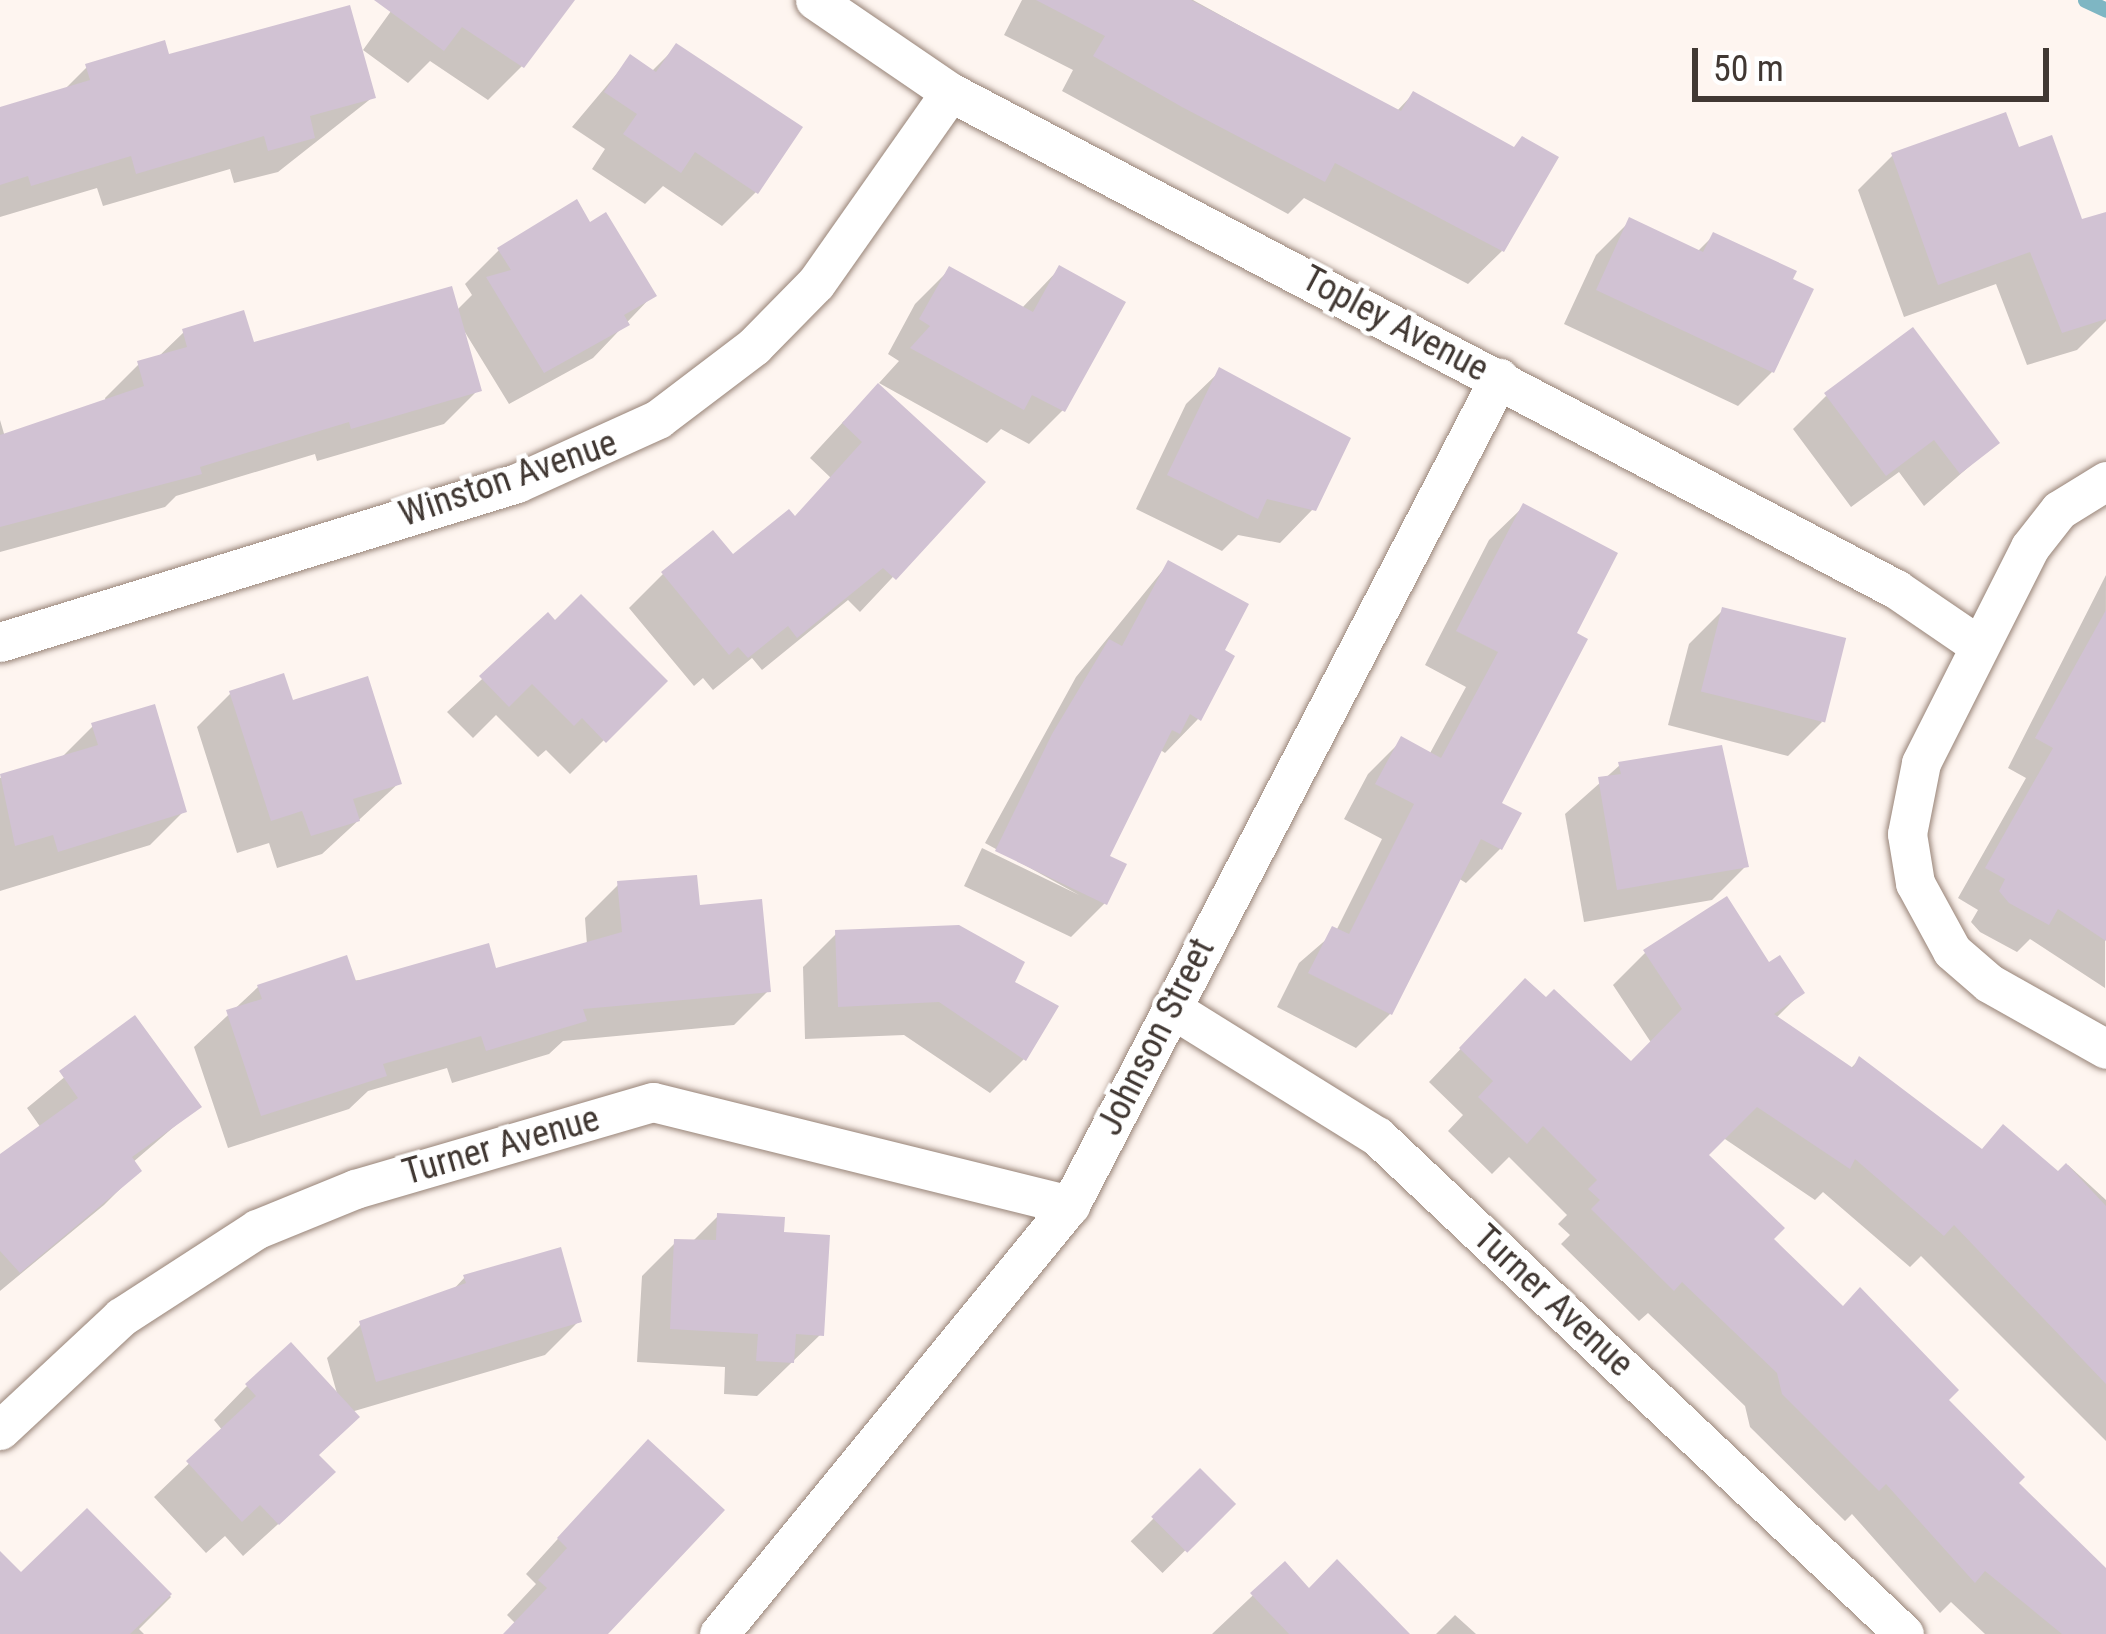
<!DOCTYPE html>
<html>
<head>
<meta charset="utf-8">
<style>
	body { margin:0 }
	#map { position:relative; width:2106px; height:1634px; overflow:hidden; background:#fef5f0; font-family:"Roboto Condensed",sans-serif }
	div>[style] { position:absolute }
	.shadow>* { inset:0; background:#0003; transform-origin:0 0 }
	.stream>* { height:15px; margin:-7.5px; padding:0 7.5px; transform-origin:7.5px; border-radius:7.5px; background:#7eb6c3 }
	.building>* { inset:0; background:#d1c2d3; transform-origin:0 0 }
	.roads { filter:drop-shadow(0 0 3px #978377) drop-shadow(0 0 3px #978377) }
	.minor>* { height:39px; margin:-19.5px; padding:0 19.5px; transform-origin:19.5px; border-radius:19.5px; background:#fff }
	span { translate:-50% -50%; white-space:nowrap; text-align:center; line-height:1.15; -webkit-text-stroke:9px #fff; paint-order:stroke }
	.street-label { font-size:36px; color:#413833 }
	.scale { position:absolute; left:1692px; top:48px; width:357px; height:54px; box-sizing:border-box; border:6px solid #413833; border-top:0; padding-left:15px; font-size:36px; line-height:42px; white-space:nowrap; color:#413833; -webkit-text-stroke:9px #fff; paint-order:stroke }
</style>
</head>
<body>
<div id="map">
	<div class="shadow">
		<i style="clip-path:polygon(399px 0,550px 0,522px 66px,488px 100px,430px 61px,408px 83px,363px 50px)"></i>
		<i style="clip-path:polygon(1022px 0,1193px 0,1396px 112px,1413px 94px,1502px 251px,1468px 284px,1304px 198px,1288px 214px,1062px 91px,1073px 70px,1004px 35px)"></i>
		<i style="clip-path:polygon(676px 47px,756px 192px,722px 226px,663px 186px,645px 204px,592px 169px,605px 149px,572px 127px,630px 58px,651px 72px)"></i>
		<i style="clip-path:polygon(167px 58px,373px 97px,278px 172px,234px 183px,230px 169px,103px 206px,97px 188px,0 217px,0 110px,62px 92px,87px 67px)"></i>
		<i style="clip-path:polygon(2017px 151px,2080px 222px,2106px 216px,2106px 321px,2077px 350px,2027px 365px,1996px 284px,1904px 317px,1858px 190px,1892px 156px)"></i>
		<i style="clip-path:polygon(1630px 221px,1697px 252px,1714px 235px,1772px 372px,1738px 406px,1564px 324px,1596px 255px)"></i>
		<i style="clip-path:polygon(589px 226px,653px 295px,593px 358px,509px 404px,463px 329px,478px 390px,444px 424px,317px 461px,315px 454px,176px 496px,165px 507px,0 552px,0 420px,5px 437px,107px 406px,105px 398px,139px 364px,156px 359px,184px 332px,252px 346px,456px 311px,472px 295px,465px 284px,499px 250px)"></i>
		<i style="clip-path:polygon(1059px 269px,1063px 410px,1029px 444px,1001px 429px,987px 443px,879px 383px,899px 361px,888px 354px,915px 304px,949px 270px,1021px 309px)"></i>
		<i style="clip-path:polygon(1220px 371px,1313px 509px,1280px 543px,1238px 535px,1222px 551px,1136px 509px,1186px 404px)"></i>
		<i style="clip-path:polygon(1826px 396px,1996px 443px,1924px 506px,1899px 472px,1851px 507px,1793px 429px)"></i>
		<i style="clip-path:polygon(844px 421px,982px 482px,860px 612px,848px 600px,762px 670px,752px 658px,713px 690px,703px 678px,694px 686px,629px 608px,663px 574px,733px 558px,793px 519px,831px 478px,810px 458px)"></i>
		<i style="clip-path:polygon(1523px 507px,1573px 634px,1498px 804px,1500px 849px,1466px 883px,1458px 878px,1390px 1014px,1356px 1048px,1277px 1007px,1299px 963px,1336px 931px,1382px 839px,1344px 819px,1368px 774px,1402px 740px,1429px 755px,1466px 687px,1425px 665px,1489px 540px)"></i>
		<i style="clip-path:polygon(1168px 564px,1221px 652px,1198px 719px,1165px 753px,1159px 749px,1106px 858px,1105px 903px,1071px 937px,964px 886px,982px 848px,1079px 895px,985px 843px,1076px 677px)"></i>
		<i style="clip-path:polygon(2106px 575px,2105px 988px,2030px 939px,2017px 952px,1980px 932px,1971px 922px,1978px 910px,1958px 898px,2026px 778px,2008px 768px)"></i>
		<i style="clip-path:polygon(1723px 610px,1822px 722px,1788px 756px,1668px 725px,1689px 644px)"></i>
		<i style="clip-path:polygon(548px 617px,663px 681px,570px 774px,546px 750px,538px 757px,496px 715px,473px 738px,447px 712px)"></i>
		<i style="clip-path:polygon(231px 693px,291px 703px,399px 783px,322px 854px,277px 868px,269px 843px,237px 853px,197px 727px)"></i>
		<i style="clip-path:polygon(93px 726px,184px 811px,150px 845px,0 891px,0 778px,59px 760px)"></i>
		<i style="clip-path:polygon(1620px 765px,1746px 866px,1712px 900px,1584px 922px,1565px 814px)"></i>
		<i style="clip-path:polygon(619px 884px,697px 908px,768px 991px,734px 1025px,563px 1041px,549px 1054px,452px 1083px,447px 1068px,368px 1091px,349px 1109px,228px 1148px,194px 1047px,258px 987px,494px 971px,587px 945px,585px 918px)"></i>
		<i style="clip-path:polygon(837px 933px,1011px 983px,1024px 1059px,990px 1093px,904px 1035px,805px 1039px,803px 967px)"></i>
		<i style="clip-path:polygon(1645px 953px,1768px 966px,1801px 993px,1776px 1018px,1850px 1069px,1859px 1060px,1980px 1151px,2058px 1175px,2068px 1165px,2106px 1200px,2106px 1441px,1921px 1256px,1910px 1267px,1823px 1192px,1815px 1200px,1722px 1137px,1705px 1155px,1770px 1239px,1842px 1309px,1860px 1291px,1955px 1390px,1945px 1400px,2014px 1483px,2106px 1572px,2106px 1634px,1985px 1634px,1951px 1602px,1940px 1613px,1852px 1514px,1845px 1521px,1750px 1427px,1745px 1406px,1648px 1313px,1639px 1321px,1561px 1244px,1570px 1235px,1558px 1224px,1567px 1215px,1509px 1157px,1492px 1174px,1448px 1131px,1463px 1115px,1429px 1082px,1493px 1015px,1631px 1065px,1652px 1044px,1613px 985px)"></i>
		<i style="clip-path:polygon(134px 1020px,198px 1106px,132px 1163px,138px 1171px,104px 1205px,0 1291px,0 1157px,41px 1128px,27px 1108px)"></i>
		<i style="clip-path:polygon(718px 1216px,780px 1235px,821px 1334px,757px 1396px,724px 1394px,725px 1367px,637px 1362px,642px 1276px,676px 1242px,692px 1242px)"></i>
		<i style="clip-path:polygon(465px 1277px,579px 1321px,545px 1355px,351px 1412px,316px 1456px,298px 1506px,243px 1556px,225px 1536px,206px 1553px,154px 1497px,223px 1431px,214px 1420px,247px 1386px,338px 1397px,327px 1358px,361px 1324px,451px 1292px)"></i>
		<i style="left:1200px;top:1472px;width:45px;height:98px;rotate:45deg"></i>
		<i style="clip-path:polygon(614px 1477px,601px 1634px,506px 1634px,516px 1624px,507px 1615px,536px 1584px,526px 1574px)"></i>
		<i style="clip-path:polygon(87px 1512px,171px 1597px,139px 1629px,144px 1634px,0 1634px,0 1576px,21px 1576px)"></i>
		<i style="clip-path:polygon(1285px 1565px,1309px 1592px,1405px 1634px,1212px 1634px)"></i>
		<i style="clip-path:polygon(1455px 1615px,1476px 1634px,1436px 1634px)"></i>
	</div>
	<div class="stream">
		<i style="left:2085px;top:0;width:23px;rotate:25deg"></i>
	</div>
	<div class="building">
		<i style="clip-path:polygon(374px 0,575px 0,524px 68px,462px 27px,444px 51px)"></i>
		<i style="clip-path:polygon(1036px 0,1191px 0,1401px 111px,1413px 91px,1514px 147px,1522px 136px,1559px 157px,1504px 252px,1335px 163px,1325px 182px,1182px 107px,1093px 56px,1105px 36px)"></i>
		<i style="clip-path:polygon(350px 5px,376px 98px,310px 116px,315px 138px,268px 151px,264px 136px,136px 174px,131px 156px,31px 186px,28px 176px,0 185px,0 107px,90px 80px,85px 64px,165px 40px,169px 54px)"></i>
		<i style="clip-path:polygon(676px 43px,803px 127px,758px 194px,695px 152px,681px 173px,623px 134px,637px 114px,604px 92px,630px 54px,656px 72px)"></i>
		<i style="clip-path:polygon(2006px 112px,2019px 147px,2052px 135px,2082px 219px,2106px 212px,2106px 319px,2062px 333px,2030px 252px,1938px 285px,1891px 153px)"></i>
		<i style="clip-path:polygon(577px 199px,590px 222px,606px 212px,657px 296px,624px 315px,630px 325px,544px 373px,486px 277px,511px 270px,497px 248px)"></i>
		<i style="clip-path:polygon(1629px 217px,1703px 252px,1713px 232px,1797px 271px,1793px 279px,1814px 289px,1774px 373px,1596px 290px)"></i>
		<i style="clip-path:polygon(1059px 265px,1126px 302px,1065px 412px,1032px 395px,1024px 410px,910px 348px,930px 326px,919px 319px,949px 266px,1033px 312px)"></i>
		<i style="clip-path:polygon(452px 286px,482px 391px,351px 429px,349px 422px,200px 467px,202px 474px,0 527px,0 435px,144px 386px,137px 361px,187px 347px,182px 329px,244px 310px,254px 342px)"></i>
		<i style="clip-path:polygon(1913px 327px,2000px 443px,1960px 474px,1934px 440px,1886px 476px,1824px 393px)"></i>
		<i style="clip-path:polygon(1219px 367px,1351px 438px,1316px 511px,1267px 499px,1258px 519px,1167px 475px)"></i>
		<i style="clip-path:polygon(878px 383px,986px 482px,896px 580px,883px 568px,797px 638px,788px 626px,748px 658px,738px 647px,729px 655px,661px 572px,713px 530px,733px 554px,789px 509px,795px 516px,862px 442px,842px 423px)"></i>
		<i style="clip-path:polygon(1523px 503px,1618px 553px,1577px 633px,1588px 639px,1502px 803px,1522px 813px,1502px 850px,1481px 839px,1392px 1015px,1308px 973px,1332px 926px,1349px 934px,1414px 804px,1375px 784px,1401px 736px,1441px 758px,1498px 652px,1456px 631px)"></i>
		<i style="clip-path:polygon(1168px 560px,1249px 604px,1225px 650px,1235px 656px,1201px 721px,1190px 714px,1180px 734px,1172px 730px,1110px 856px,1127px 864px,1107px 905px,995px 851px,1052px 734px,1109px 639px,1122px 646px)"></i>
		<i style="clip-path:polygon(581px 594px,668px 681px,606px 743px,582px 718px,574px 726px,532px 684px,509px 707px,479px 676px,548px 612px,555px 620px)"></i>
		<i style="left:1722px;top:607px;width:128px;height:87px;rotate:14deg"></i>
		<i style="clip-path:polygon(2106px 610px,2106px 941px,2058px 909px,2049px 925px,2009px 903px,1999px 891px,2005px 879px,1985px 868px,2053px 748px,2035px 738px)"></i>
		<i style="clip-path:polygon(284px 673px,293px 700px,368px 676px,402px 784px,353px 799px,360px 821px,311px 836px,302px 811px,271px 821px,229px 691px)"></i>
		<i style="clip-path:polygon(155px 704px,187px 812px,58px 852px,53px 835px,15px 846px,0 774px,98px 745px,91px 723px)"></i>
		<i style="clip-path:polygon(1722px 745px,1749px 867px,1617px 890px,1598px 777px,1621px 774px,1618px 762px)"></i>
		<i style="clip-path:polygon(697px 875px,700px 905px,762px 899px,771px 992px,583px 1009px,587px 1021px,486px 1051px,481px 1036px,383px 1064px,387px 1076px,261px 1116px,226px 1010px,262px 999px,257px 985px,347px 955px,356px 981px,489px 943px,496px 968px,622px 932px,617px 881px)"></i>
		<i style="clip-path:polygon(1727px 896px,1769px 962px,1780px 955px,1805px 993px,1774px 1014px,1853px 1068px,1859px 1056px,1982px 1149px,2003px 1124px,2058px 1171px,2066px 1163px,2106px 1206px,2106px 1384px,1954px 1225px,1944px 1236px,1855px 1159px,1850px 1169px,1757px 1107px,1709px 1155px,1785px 1228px,1774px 1239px,1843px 1306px,1860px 1287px,1959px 1390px,1949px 1400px,2025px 1477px,2019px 1483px,2106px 1568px,2106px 1634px,2062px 1634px,1985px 1571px,1975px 1583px,1886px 1484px,1879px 1491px,1782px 1394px,1777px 1373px,1682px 1282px,1674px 1291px,1591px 1209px,1600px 1200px,1588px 1189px,1597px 1180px,1543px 1126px,1527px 1144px,1478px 1097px,1493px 1081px,1459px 1048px,1525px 978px,1546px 997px,1554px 989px,1631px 1061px,1682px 1009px,1643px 950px)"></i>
		<i style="clip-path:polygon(959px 925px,1025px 962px,1015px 982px,1059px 1006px,1026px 1061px,939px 1002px,838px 1007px,835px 930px)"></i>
		<i style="clip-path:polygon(135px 1015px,202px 1107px,132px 1157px,142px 1171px,20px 1273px,0 1251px,0 1154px,78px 1098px,59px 1071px)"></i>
		<i style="clip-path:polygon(717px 1213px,785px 1217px,784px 1232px,830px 1235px,824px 1336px,796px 1334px,794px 1363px,756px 1361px,758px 1334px,670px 1329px,674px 1239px,716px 1240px)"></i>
		<i style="clip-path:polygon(561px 1247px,582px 1322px,376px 1382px,359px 1321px,466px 1283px,463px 1275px)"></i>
		<i style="clip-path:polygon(291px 1342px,360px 1417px,319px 1455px,336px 1472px,279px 1525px,260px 1505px,242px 1522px,186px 1461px,256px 1396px,245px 1384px)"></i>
		<i style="clip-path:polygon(648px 1439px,725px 1510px,608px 1634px,503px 1634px,547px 1588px,538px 1580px,567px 1548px,557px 1538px)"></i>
		<i style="left:1200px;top:1468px;width:51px;height:69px;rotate:45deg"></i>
		<i style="clip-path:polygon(87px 1508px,172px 1594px,130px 1634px,0 1634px,0 1551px,21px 1572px)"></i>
		<i style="clip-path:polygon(1337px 1559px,1410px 1634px,1289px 1634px,1250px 1593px,1285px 1561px,1309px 1588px)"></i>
	</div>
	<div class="roads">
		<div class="minor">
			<i style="left:815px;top:0;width:163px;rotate:34.3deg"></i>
			<i style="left:950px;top:92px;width:1069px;rotate:27.72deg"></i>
			<i style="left:1896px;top:589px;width:99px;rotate:34.3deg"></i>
			<i style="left:2106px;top:481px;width:55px;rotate:148.3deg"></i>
			<i style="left:2059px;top:510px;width:47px;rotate:128.1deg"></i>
			<i style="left:2030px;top:547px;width:242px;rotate:116.8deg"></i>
			<i style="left:1921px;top:763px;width:72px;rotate:101.2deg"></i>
			<i style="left:1907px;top:834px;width:50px;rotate:80.7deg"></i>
			<i style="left:1915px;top:883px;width:77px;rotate:61.4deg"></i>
			<i style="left:1952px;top:951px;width:49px;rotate:40.9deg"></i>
			<i style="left:1989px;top:983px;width:134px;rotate:29.4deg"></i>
			<i style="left:0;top:642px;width:541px;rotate:-17.09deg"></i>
			<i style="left:517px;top:483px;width:155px;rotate:-24.4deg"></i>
			<i style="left:658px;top:419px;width:121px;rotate:-37.2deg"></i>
			<i style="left:754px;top:346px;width:88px;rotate:-45.5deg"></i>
			<i style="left:816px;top:283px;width:233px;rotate:-54.9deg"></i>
			<i style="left:1171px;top:1008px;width:243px;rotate:31.9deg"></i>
			<i style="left:1377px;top:1136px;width:725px;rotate:43.38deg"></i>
			<i style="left:0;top:1430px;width:166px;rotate:-43deg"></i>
			<i style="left:121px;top:1317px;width:162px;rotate:-32.9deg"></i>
			<i style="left:257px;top:1229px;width:106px;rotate:-22.2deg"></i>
			<i style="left:355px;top:1189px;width:310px;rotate:-16.3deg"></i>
			<i style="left:653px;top:1102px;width:430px;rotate:13.9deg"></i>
			<i style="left:719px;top:1634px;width:554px;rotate:-50.71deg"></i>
			<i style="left:1070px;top:1205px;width:932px;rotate:-62.58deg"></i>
		</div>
	</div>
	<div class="street-label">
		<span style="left:1395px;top:324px;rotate:28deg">Topley Avenue</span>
		<span style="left:508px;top:479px;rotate:-19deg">Winston Avenue</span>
		<span style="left:1156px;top:1037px;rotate:-63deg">Johnson Street</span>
		<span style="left:501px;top:1146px;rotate:-16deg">Turner Avenue</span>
		<span style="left:1553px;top:1301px;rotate:43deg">Turner Avenue</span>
	</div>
	<div class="scale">50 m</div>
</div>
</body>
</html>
